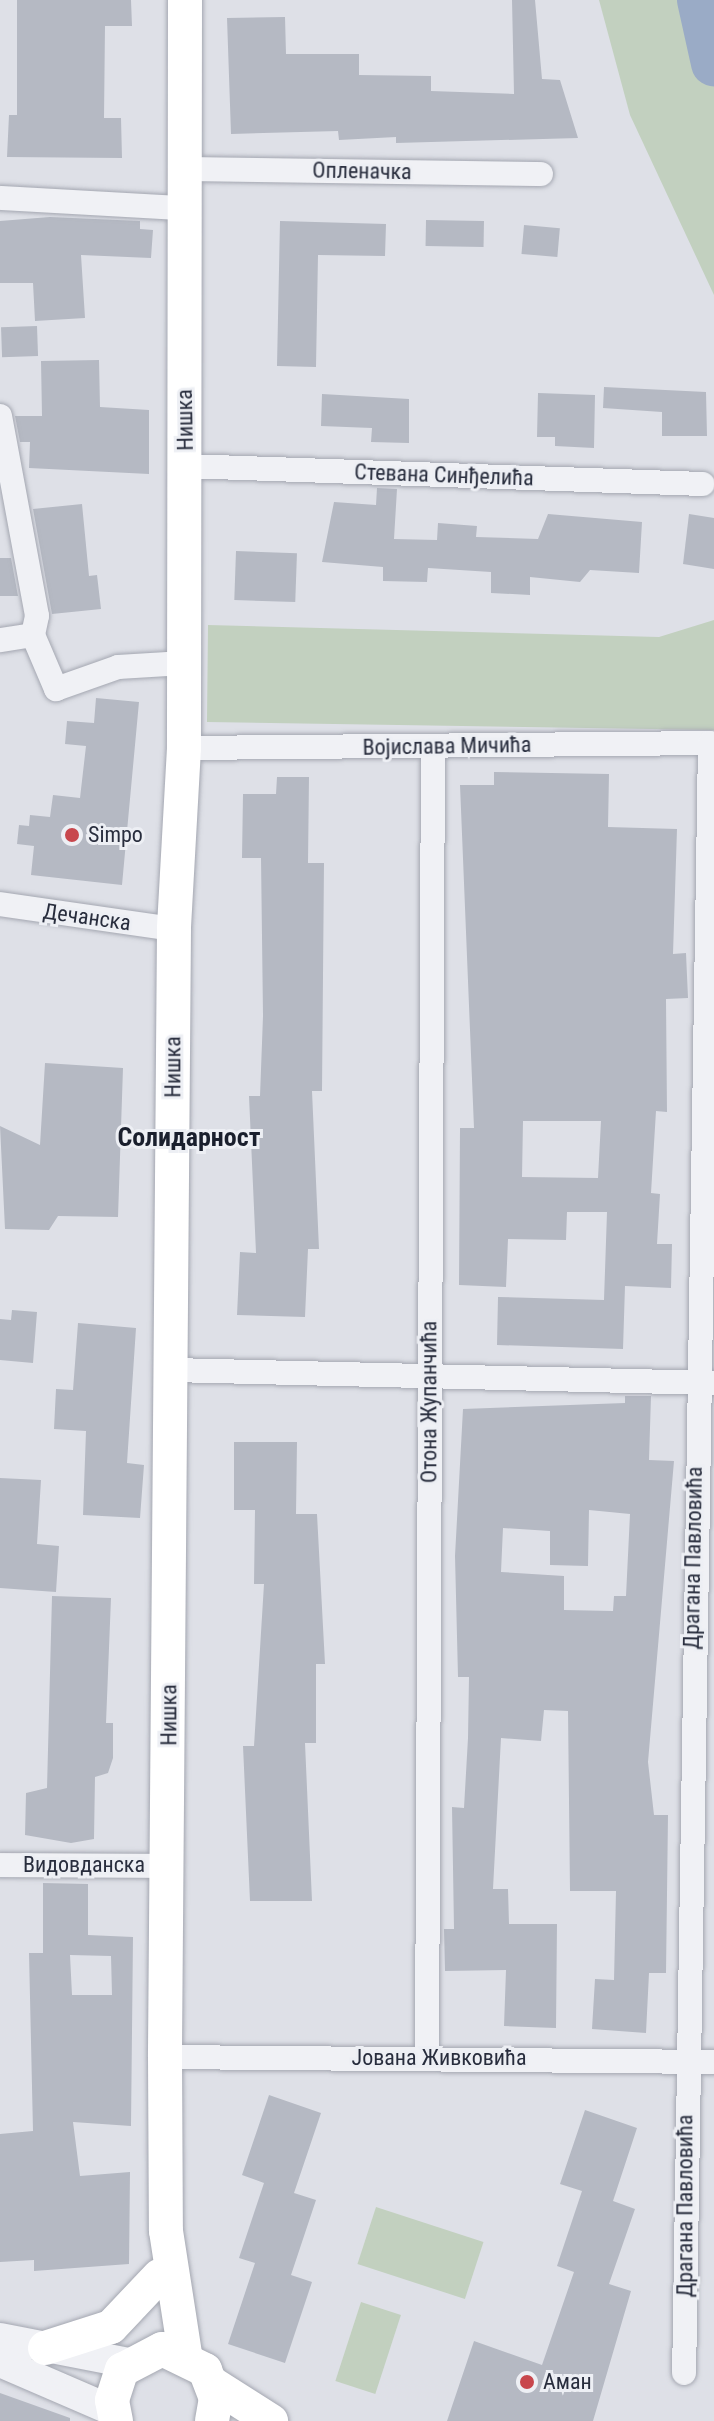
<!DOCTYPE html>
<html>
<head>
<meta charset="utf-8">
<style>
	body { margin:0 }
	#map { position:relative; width:714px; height:2421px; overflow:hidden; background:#dee0e7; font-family:"Roboto Condensed",sans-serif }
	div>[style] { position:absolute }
	.green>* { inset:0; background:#c2d0bf; transform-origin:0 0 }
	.river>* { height:46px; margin:-23px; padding:0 23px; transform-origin:23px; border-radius:23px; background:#9aabc6 }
	.building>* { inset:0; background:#b5b9c3; transform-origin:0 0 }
	.roads { filter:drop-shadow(0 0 2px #a4a7b1) drop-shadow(0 0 2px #a4a7b1) }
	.minor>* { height:24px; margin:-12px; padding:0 12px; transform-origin:12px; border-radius:12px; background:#f0f1f5 }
	.tertiary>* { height:30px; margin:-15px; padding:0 15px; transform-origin:15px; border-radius:15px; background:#f0f1f5 }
	.secondary>* { height:34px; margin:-17px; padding:0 17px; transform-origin:17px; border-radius:17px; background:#fff }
	.dots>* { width:22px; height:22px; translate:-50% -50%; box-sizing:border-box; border:4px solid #edeff4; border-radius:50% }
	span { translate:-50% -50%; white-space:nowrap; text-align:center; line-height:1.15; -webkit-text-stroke:6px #edeff4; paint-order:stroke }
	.street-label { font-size:22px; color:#282d3d }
	.poi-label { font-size:22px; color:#282d3d }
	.left { translate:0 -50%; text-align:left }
	.quarter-label { font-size:26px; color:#1a1f2d; font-weight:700 }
</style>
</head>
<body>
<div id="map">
	<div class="green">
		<i style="clip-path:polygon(599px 0,714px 0,714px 295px,630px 115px)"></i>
		<i style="clip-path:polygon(714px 620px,714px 730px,207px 722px,208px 625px,659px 637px)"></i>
		<i style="left:376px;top:2207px;width:113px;height:60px;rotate:18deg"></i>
		<i style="left:361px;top:2302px;width:42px;height:83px;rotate:18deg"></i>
	</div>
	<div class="river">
		<i style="left:700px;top:0;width:65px;rotate:77.5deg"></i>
	</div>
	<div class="building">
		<i style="clip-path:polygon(17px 0,131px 0,132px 26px,105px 26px,104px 118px,121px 118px,122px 158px,7px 157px,9px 115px,17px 115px)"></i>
		<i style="clip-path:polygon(512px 0,535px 0,542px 79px,560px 80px,578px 138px,396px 143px,396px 137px,339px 140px,338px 131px,231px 134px,227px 18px,285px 17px,286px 54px,359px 54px,359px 75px,431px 76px,431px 91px,514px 94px)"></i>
		<i style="clip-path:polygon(50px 217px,140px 221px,140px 229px,153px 230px,151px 258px,81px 255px,85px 318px,35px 321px,33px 283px,0 283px,0 221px)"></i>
		<i style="left:426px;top:220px;width:58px;height:26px;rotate:1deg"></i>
		<i style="clip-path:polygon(280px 221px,386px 224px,385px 256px,318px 255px,316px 367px,277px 366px)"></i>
		<i style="left:524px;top:225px;width:36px;height:29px;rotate:5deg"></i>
		<i style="left:37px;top:326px;width:30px;height:36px;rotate:88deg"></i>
		<i style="clip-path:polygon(99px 360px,100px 407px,149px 410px,149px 474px,29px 468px,30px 442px,20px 442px,15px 416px,42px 416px,41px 361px)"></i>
		<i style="clip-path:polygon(604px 387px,706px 392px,707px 436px,662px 436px,662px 412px,603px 408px)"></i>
		<i style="clip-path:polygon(538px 393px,595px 395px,594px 448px,555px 446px,555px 437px,537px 437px)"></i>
		<i style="clip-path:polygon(322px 394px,409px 399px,409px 443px,371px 442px,372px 428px,321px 426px)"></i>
		<i style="clip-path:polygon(377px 488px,397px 489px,394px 539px,437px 540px,438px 523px,477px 526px,476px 537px,538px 539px,548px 514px,642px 522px,639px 573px,590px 570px,580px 582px,530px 577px,530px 595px,491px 593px,491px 572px,428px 568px,427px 582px,383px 581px,383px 567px,322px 562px,334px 502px,376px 505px)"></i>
		<i style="clip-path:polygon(82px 504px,89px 576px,97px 575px,101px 609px,52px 614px,33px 509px)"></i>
		<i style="clip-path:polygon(689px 514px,714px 518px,714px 569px,683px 564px)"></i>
		<i style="left:236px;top:551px;width:61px;height:49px;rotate:2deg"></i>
		<i style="clip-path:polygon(0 558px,11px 558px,18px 596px,0 596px)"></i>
		<i style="clip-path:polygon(96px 698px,139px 702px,122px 885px,31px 875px,34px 846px,17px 844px,19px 825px,29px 826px,30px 815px,50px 817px,53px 795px,80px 798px,86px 746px,65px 744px,67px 721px,94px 723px)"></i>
		<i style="clip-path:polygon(evenodd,494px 772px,609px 774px,608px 827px,677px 829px,673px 954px,686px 953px,688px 998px,666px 999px,667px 1112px,656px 1111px,651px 1193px,660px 1194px,657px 1244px,672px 1244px,671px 1288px,625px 1286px,623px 1349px,497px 1345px,498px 1297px,604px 1300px,607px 1212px,567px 1212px,566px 1240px,508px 1239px,506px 1287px,459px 1285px,460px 1128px,474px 1128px,460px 785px,494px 785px,494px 772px,523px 1121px,601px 1121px,598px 1178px,522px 1177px,523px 1121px)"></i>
		<i style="clip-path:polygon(277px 777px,309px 777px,308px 863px,324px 863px,322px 1091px,312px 1091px,319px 1249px,308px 1249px,305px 1317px,237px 1315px,240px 1252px,256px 1253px,249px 1096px,260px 1096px,263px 1016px,261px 858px,242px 858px,243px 794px,276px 794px)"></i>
		<i style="clip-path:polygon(45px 1063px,123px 1068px,118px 1217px,58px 1216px,49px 1230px,5px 1229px,0 1126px,40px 1145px)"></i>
		<i style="clip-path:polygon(12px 1310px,37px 1312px,33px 1363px,0 1360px,0 1319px,11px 1320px)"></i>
		<i style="clip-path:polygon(78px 1323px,136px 1328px,127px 1463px,144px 1465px,140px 1518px,83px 1515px,86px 1431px,54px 1429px,56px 1389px,73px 1390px)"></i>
		<i style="clip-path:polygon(evenodd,625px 1396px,651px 1396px,649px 1460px,674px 1461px,648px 1762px,654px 1815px,668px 1815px,666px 1973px,649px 1973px,646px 2033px,592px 2029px,595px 1979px,614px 1980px,616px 1891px,570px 1891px,568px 1711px,544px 1710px,541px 1741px,501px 1738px,493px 1889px,508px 1889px,509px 1924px,557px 1924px,556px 2028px,504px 2026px,506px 1970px,445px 1971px,444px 1929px,454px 1929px,452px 1807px,464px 1808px,468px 1738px,469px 1677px,458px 1677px,455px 1556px,463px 1409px,625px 1403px,625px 1396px,589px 1510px,630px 1514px,626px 1596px,614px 1596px,613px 1611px,564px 1610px,564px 1576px,501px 1572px,503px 1528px,550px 1531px,550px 1565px,588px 1566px,589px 1510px)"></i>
		<i style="clip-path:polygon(234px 1442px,297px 1442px,296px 1514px,317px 1514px,325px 1664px,316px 1664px,316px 1743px,305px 1743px,312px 1901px,250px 1901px,243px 1746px,254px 1746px,264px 1584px,254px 1584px,255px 1510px,234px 1510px)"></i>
		<i style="clip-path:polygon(0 1478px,41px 1480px,37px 1544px,59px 1546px,56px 1592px,0 1588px)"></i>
		<i style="clip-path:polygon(52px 1596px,111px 1598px,106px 1723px,113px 1723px,113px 1758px,108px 1773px,95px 1777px,94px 1839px,71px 1843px,25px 1835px,26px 1793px,47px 1788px)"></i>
		<i style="clip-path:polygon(evenodd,43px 1883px,88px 1884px,88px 1935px,133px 1937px,131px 2126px,73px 2122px,80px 2176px,130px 2172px,129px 2264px,34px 2271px,34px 2260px,0 2262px,0 2134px,33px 2131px,29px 1953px,43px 1953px,43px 1883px,70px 1955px,111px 1956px,112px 1995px,72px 1995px,70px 1955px)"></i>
		<i style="clip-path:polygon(269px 2095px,321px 2113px,294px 2193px,316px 2200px,291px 2275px,312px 2282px,285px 2363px,228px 2344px,255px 2263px,239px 2258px,264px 2183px,242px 2175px)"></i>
		<i style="clip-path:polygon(585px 2110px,637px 2128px,613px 2201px,635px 2209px,609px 2284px,631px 2291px,593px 2421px,447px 2421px,474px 2341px,542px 2365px,574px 2272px,557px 2266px,582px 2191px,560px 2184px)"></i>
		<i style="clip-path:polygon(0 2393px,70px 2418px,70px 2421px,0 2421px)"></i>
	</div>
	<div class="roads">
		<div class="minor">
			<i style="left:182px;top:169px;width:359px;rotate:0.8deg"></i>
			<i style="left:0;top:198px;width:181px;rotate:3.2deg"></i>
			<i style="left:0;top:416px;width:203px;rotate:79.5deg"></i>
			<i style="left:37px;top:616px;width:19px;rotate:102deg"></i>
			<i style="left:33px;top:635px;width:33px;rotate:171deg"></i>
			<i style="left:185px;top:466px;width:518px;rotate:1.99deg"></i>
			<i style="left:33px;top:635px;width:59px;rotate:66.9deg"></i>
			<i style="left:56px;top:689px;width:66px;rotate:-19.5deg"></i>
			<i style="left:118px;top:667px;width:66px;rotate:-3.5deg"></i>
			<i style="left:184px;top:748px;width:526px;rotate:-0.54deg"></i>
			<i style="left:710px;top:743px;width:1630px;rotate:90.91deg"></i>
			<i style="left:0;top:904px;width:176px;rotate:8.2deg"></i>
			<i style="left:171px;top:1370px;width:543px;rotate:1.37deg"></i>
			<i style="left:0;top:1865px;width:169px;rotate:0.3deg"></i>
			<i style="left:165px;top:2057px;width:549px;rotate:0.52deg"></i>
			<i style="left:427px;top:2058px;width:1311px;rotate:-89.74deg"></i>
		</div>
		<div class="tertiary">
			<i style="left:0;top:2338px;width:131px;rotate:11deg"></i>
			<i style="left:0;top:2362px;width:123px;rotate:23.4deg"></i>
		</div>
		<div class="secondary">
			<i style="left:185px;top:0;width:748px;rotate:90.08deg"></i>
			<i style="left:184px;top:748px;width:181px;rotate:93.2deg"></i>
			<i style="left:174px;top:929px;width:1128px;rotate:90.46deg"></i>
			<i style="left:165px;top:2057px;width:174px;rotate:89.7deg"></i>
			<i style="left:166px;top:2231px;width:124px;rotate:81.2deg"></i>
			<i style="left:45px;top:2348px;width:69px;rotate:-17.7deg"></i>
			<i style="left:111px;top:2327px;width:70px;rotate:-46.7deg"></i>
			<i style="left:213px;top:2384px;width:69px;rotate:32.5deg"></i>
			<i style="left:116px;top:2421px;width:21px;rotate:-101deg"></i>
			<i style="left:112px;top:2400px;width:32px;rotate:-72deg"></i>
			<i style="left:122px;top:2370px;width:45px;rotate:-27.7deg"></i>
			<i style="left:162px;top:2349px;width:48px;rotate:26deg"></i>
			<i style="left:205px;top:2370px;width:30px;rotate:69deg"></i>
			<i style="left:216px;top:2398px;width:23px;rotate:100deg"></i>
		</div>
	</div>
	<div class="dots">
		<i style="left:72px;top:835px;background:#c8474d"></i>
		<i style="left:527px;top:2382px;background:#c8474d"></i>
	</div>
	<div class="street-label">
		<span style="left:362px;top:171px;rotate:1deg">Опленачка</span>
		<span style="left:185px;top:420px;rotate:-91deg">Нишка</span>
		<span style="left:444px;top:475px;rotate:2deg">Стевана Синђелића</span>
		<span style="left:447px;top:746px;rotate:-1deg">Војислава Мичића</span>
		<span style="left:87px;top:917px;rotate:8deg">Дечанска</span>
		<span style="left:173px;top:1067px;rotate:-90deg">Нишка</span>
		<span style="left:429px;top:1402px;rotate:-90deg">Отона Жупанчића</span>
		<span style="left:693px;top:1558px;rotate:-89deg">Драгана Павловића</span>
		<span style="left:169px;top:1715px;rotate:-90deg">Нишка</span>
		<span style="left:84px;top:1865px">Видовданска</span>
		<span style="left:439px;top:2058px">Јована Живковића</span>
		<span style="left:685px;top:2206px;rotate:-90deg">Драгана Павловића</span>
	</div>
	<div class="poi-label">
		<span class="left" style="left:88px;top:835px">Simpo</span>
		<span class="left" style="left:543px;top:2382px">Аман</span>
	</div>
	<div class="quarter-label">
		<span style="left:189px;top:1138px">Солидарност</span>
	</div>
</div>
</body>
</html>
